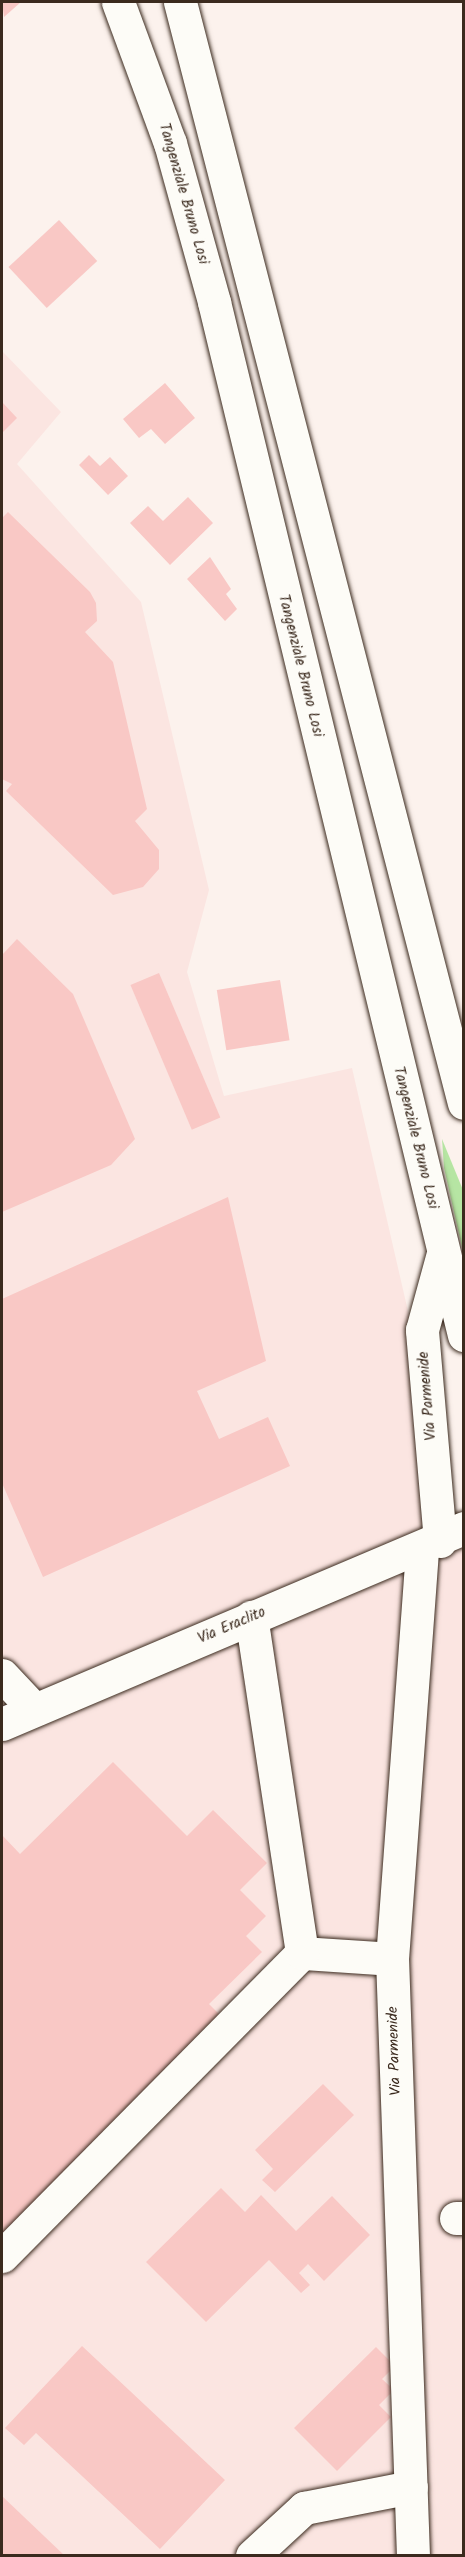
<!DOCTYPE html>
<html>
<head>
<meta charset="utf-8">
<style>
	body { margin:0 }
	#map { position:relative; width:465px; height:2557px; overflow:hidden; background:#fcf2ed; font-family:Kalam,sans-serif }
	div>[style] { position:absolute }
	.built>* { inset:0; background:#fbe5e1 }
	.green>* { inset:0; background:#b6e5a3 }
	.building>* { inset:0; background:#f9c8c5; transform-origin:0 0 }
	.roads { filter:drop-shadow(0 0 2px #3b2a1e) drop-shadow(0 0 2px #3b2a1e) }
	.minor>* { height:33px; margin:-16.5px; padding:0 16.5px; transform-origin:16.5px; border-radius:16.5px; background:#fdfcf7 }
	.major>* { height:33px; margin:-16.5px; padding:0 16.5px; transform-origin:16.5px; border-radius:16.5px; background:#fdfcf7 }
	span { translate:-50% -50%; white-space:nowrap; text-align:center; line-height:1.15; -webkit-text-stroke:4.5px #fdfcf7; paint-order:stroke }
	.street-label { font-size:15px; color:#3b2a1e }
	.frame { position:absolute; inset:0; border:3px solid #3b2a1e; pointer-events:none }
</style>
</head>
<body>
<div id="map">
	<div class="built">
		<i style="clip-path:polygon(2px 351px,61px 412px,17px 464px,141px 602px,209px 890px,187px 972px,224px 1096px,352px 1068px,463px 1550px,463px 2555px,2px 2555px)"></i>
	</div>
	<div class="green">
		<i style="clip-path:polygon(442px 1139px,463px 1190px,463px 1252px,444px 1168px)"></i>
	</div>
	<div class="building">
		<i style="clip-path:polygon(2px 2px,21px 2px,4px 17px)"></i>
		<i style="left:59px;top:220px;width:56px;height:69px;rotate:47deg"></i>
		<i style="clip-path:polygon(165px 383px,195px 418px,165px 444px,151px 429px,139px 438px,123px 419px)"></i>
		<i style="clip-path:polygon(2px 402px,17px 418px,2px 433px)"></i>
		<i style="clip-path:polygon(89px 455px,100px 466px,110px 457px,128px 476px,108px 495px,79px 465px)"></i>
		<i style="clip-path:polygon(188px 497px,213px 523px,170px 565px,130px 523px,148px 506px,163px 521px)"></i>
		<i style="clip-path:polygon(8px 512px,90px 592px,96px 603px,97px 621px,85px 632px,113px 662px,147px 809px,135px 821px,159px 850px,159px 869px,143px 887px,113px 895px,6px 791px,12px 784px,2px 779px,2px 518px)"></i>
		<i style="clip-path:polygon(210px 557px,231px 589px,226px 594px,237px 609px,225px 621px,187px 579px)"></i>
		<i style="clip-path:polygon(17px 939px,73px 994px,135px 1139px,111px 1165px,2px 1212px,2px 955px)"></i>
		<i style="left:159px;top:973px;width:157px;height:31px;rotate:67deg"></i>
		<i style="left:280px;top:980px;width:61px;height:64px;rotate:81deg"></i>
		<i style="clip-path:polygon(228px 1197px,266px 1361px,197px 1391px,219px 1439px,268px 1417px,290px 1466px,43px 1577px,2px 1483px,2px 1299px)"></i>
		<i style="clip-path:polygon(113px 1762px,187px 1836px,213px 1810px,267px 1863px,240px 1890px,266px 1916px,246px 1936px,262px 1952px,209px 2004px,229px 2024px,2px 2234px,2px 1835px,20px 1854px)"></i>
		<i style="clip-path:polygon(323px 2084px,354px 2115px,275px 2192px,262px 2180px,273px 2169px,255px 2150px)"></i>
		<i style="clip-path:polygon(221px 2188px,245px 2212px,261px 2195px,296px 2231px,332px 2196px,370px 2235px,324px 2281px,308px 2264px,299px 2273px,310px 2285px,301px 2293px,269px 2260px,206px 2322px,146px 2262px)"></i>
		<i style="clip-path:polygon(82px 2346px,225px 2480px,160px 2549px,36px 2433px,24px 2445px,5px 2428px)"></i>
		<i style="clip-path:polygon(376px 2347px,395px 2366px,382px 2379px,394px 2390px,379px 2405px,391px 2417px,337px 2471px,294px 2428px)"></i>
		<i style="clip-path:polygon(2px 2496px,65px 2556px,2px 2556px)"></i>
	</div>
	<div class="roads">
		<div class="minor">
			<i style="left:440px;top:1541px;width:212px;rotate:-94.9deg"></i>
			<i style="left:422px;top:1330px;width:80px;rotate:-74.7deg"></i>
			<i style="left:2px;top:1675px;width:47px;rotate:46.7deg"></i>
			<i style="left:2px;top:1724px;width:502px;rotate:-22.99deg"></i>
			<i style="left:302px;top:1953px;width:90px;rotate:3.8deg"></i>
			<i style="left:456px;top:2218px;width:8px"></i>
			<i style="left:2px;top:2256px;width:426px;rotate:-45.3deg"></i>
			<i style="left:302px;top:1953px;width:340px;rotate:-98.6deg"></i>
			<i style="left:252px;top:2556px;width:71px;rotate:-42.7deg"></i>
			<i style="left:304px;top:2508px;width:109px;rotate:-11.1deg"></i>
			<i style="left:413px;top:2556px;width:597px;rotate:-92.01deg"></i>
			<i style="left:392px;top:1959px;width:412px;rotate:-85.8deg"></i>
		</div>
		<div class="major">
			<i style="left:118px;top:2px;width:150px;rotate:69.8deg"></i>
			<i style="left:170px;top:143px;width:165px;rotate:74.5deg"></i>
			<i style="left:214px;top:302px;width:1063px;rotate:76.4deg"></i>
			<i style="left:180px;top:2px;width:1137px;rotate:75.54deg"></i>
		</div>
	</div>
	<div class="street-label">
		<span style="left:183px;top:194px;rotate:74deg">Tangenziale Bruno Losi</span>
		<span style="left:300px;top:666px;rotate:76deg">Tangenziale Bruno Losi</span>
		<span style="left:415px;top:1138px;rotate:76deg">Tangenziale Bruno Losi</span>
		<span style="left:428px;top:1396px;rotate:-95deg">Via Parmenide</span>
		<span style="left:232px;top:1626px;rotate:-23deg">Via Eraclito</span>
		<span style="left:395px;top:2051px;rotate:-92deg">Via Parmenide</span>
	</div>
	<div class="frame"></div>
</div>
</body>
</html>
